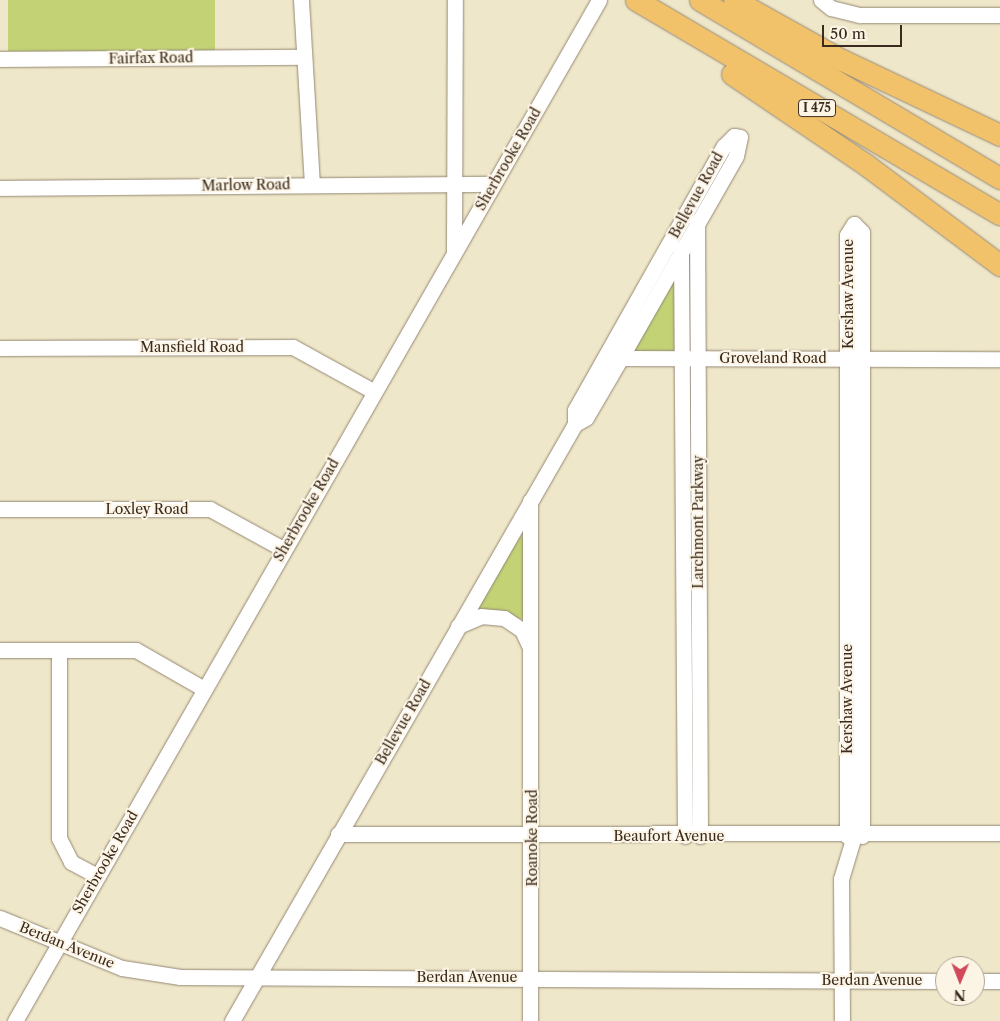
<!DOCTYPE html>
<html>
<head>
<meta charset="utf-8">
<style>
	body { margin:0 }
	#map { position:relative; width:1000px; height:1021px; overflow:hidden; background:#efe7c9; font-family:"Libre Caslon Text",serif }
	div>[style] { position:absolute }
	.green>* { inset:0; background:#c2d275; transform-origin:0 0 }
	.roads { filter:drop-shadow(0 0 1px #958874) drop-shadow(0 0 1px #958874) }
	.minor>* { height:15px; margin:-7.5px; padding:0 7.5px; transform-origin:7.5px; border-radius:7.5px; background:#fff }
	.highway>* { height:21px; margin:-10.5px; padding:0 10.5px; transform-origin:10.5px; border-radius:10.5px; background:#f2c26a }
	span { translate:-50% -50%; white-space:nowrap; text-align:center; line-height:1.15; -webkit-text-stroke:4px #fcf5e5; paint-order:stroke }
	.shield-label span { padding:1px 4px; background:#fcf5e5; border:1px solid; border-radius:4px; -webkit-text-stroke-width:0 }
	.shield-label { font-size:12px; color:#3b2a1e; font-weight:700 }
	.street-label { font-size:14px; color:#3b2a1e }
	.north { position:absolute; left:935px; top:956px; width:50px; height:50px; box-sizing:border-box; background:#fcf5e5; border:1px solid #afa495; border-radius:50%; rotate:181deg; font-size:14px; font-weight:700; line-height:20px; text-align:center; color:#3b2a1e }
	.north::after { content:''; display:block; margin:auto; width:18px; height:22px; background:#d1495b; clip-path:polygon(50% 0,100% 100%,50% 72%,0 100%) }
	.scale { position:absolute; left:822px; top:25px; width:80px; height:22px; box-sizing:border-box; border:2px solid #3b2a1e; border-top:0; padding-left:6px; font-size:15px; line-height:18px; white-space:nowrap; color:#3b2a1e; -webkit-text-stroke:4px #fcf5e5; paint-order:stroke }
</style>
</head>
<body>
<div id="map">
	<div class="green">
		<i style="left:8px;top:0;width:207px;height:51px"></i>
		<i style="clip-path:polygon(676px 270px,681px 355px,625px 356px)"></i>
		<i style="clip-path:polygon(516px 535px,525px 538px,524px 619px,470px 612px)"></i>
	</div>
	<div class="roads">
		<div class="minor">
			<i style="left:301px;top:0;width:185px;rotate:86.6deg"></i>
			<i style="left:821px;top:0;width:13px;rotate:39deg"></i>
			<i style="left:831px;top:8px;width:30px;rotate:14deg"></i>
			<i style="left:860px;top:15px;width:140px"></i>
			<i style="left:0;top:59px;width:301px;rotate:-0.4deg"></i>
			<i style="left:0;top:188px;width:493px;rotate:-0.5deg"></i>
			<i style="left:697px;top:222px;width:614px;rotate:89.72deg"></i>
			<i style="left:681px;top:249px;width:587px;rotate:89.61deg"></i>
			<i style="left:454px;top:251px;width:251px;rotate:-89.8deg"></i>
			<i style="left:0;top:348px;width:293px;rotate:-0.2deg"></i>
			<i style="left:293px;top:347px;width:91px;rotate:28.8deg"></i>
			<i style="left:614px;top:354px;width:8px;rotate:30deg"></i>
			<i style="left:621px;top:358px;width:379px;rotate:0.2deg"></i>
			<i style="left:0;top:509px;width:210px"></i>
			<i style="left:210px;top:509px;width:83px;rotate:28.7deg"></i>
			<i style="left:458px;top:626px;width:25px;rotate:-23deg"></i>
			<i style="left:481px;top:616px;width:23px;rotate:5deg"></i>
			<i style="left:504px;top:618px;width:22px;rotate:34deg"></i>
			<i style="left:522px;top:630px;width:19px;rotate:65deg"></i>
			<i style="left:0;top:650px;width:136px"></i>
			<i style="left:136px;top:650px;width:78px;rotate:29.8deg"></i>
			<i style="left:59px;top:651px;width:187px;rotate:90deg"></i>
			<i style="left:59px;top:838px;width:27px;rotate:63deg"></i>
			<i style="left:71px;top:862px;width:30px;rotate:28deg"></i>
			<i style="left:338px;top:834px;width:662px;rotate:-0.09deg"></i>
			<i style="left:847px;top:836px;width:601px;rotate:-90deg"></i>
			<i style="left:847px;top:235px;width:13px;rotate:-58deg"></i>
			<i style="left:854px;top:224px;width:11px;rotate:45deg"></i>
			<i style="left:862px;top:232px;width:604px;rotate:90deg"></i>
			<i style="left:0;top:918px;width:132px;rotate:22.3deg"></i>
			<i style="left:122px;top:968px;width:59px;rotate:8.8deg"></i>
			<i style="left:180px;top:977px;width:765px;rotate:0.3deg"></i>
			<i style="left:975px;top:981px;width:25px"></i>
			<i style="left:15px;top:1021px;width:1176px;rotate:-60.23deg"></i>
			<i style="left:232px;top:1021px;width:689px;rotate:-60.12deg"></i>
			<i style="left:575px;top:424px;width:14px;rotate:-90deg"></i>
			<i style="left:575px;top:410px;width:303px;rotate:-60.6deg"></i>
			<i style="left:724px;top:146px;width:14px;rotate:-45deg"></i>
			<i style="left:734px;top:136px;width:6px;rotate:9deg"></i>
			<i style="left:740px;top:137px;width:19px;rotate:102deg"></i>
			<i style="left:736px;top:156px;width:232px;rotate:119.7deg"></i>
			<i style="left:621px;top:358px;width:69px;rotate:120.3deg"></i>
			<i style="left:586px;top:418px;width:13px;rotate:151deg"></i>
			<i style="left:530px;top:1021px;width:520px;rotate:-90deg"></i>
			<i style="left:842px;top:1021px;width:142px;rotate:-90.4deg"></i>
			<i style="left:841px;top:879px;width:45px;rotate:-73.2deg"></i>
		</div>
		<div class="highway">
			<i style="left:636px;top:0;width:422px;rotate:30.5deg"></i>
			<i style="left:700px;top:0;width:349px;rotate:30.7deg"></i>
			<i style="left:734px;top:0;width:124px;rotate:29.1deg"></i>
			<i style="left:842px;top:60px;width:175px;rotate:25.4deg"></i>
			<i style="left:732px;top:74px;width:161px;rotate:34.1deg"></i>
			<i style="left:865px;top:164px;width:169px;rotate:36.8deg"></i>
		</div>
	</div>
	<div class="shield-label">
		<span style="left:817px;top:108px">I 475</span>
	</div>
	<div class="street-label">
		<span style="left:151px;top:58px;rotate:-1deg">Fairfax Road</span>
		<span style="left:508px;top:159px;rotate:-60deg">Sherbrooke Road</span>
		<span style="left:246px;top:185px;rotate:-1deg">Marlow Road</span>
		<span style="left:696px;top:195px;rotate:-61deg">Bellevue Road</span>
		<span style="left:848px;top:294px;rotate:-90deg">Kershaw Avenue</span>
		<span style="left:192px;top:347px">Mansfield Road</span>
		<span style="left:773px;top:358px">Groveland Road</span>
		<span style="left:147px;top:509px">Loxley Road</span>
		<span style="left:306px;top:510px;rotate:-60deg">Sherbrooke Road</span>
		<span style="left:698px;top:522px;rotate:-90deg">Larchmont Parkway</span>
		<span style="left:847px;top:699px;rotate:-90deg">Kershaw Avenue</span>
		<span style="left:403px;top:722px;rotate:-60deg">Bellevue Road</span>
		<span style="left:669px;top:836px">Beaufort Avenue</span>
		<span style="left:532px;top:838px;rotate:-90deg">Roanoke Road</span>
		<span style="left:105px;top:862px;rotate:-60deg">Sherbrooke Road</span>
		<span style="left:67px;top:945px;rotate:22deg">Berdan Avenue</span>
		<span style="left:467px;top:977px">Berdan Avenue</span>
		<span style="left:872px;top:980px">Berdan Avenue</span>
	</div>
	<div class="north">N</div>
	<div class="scale">50 m</div>
</div>
</body>
</html>
